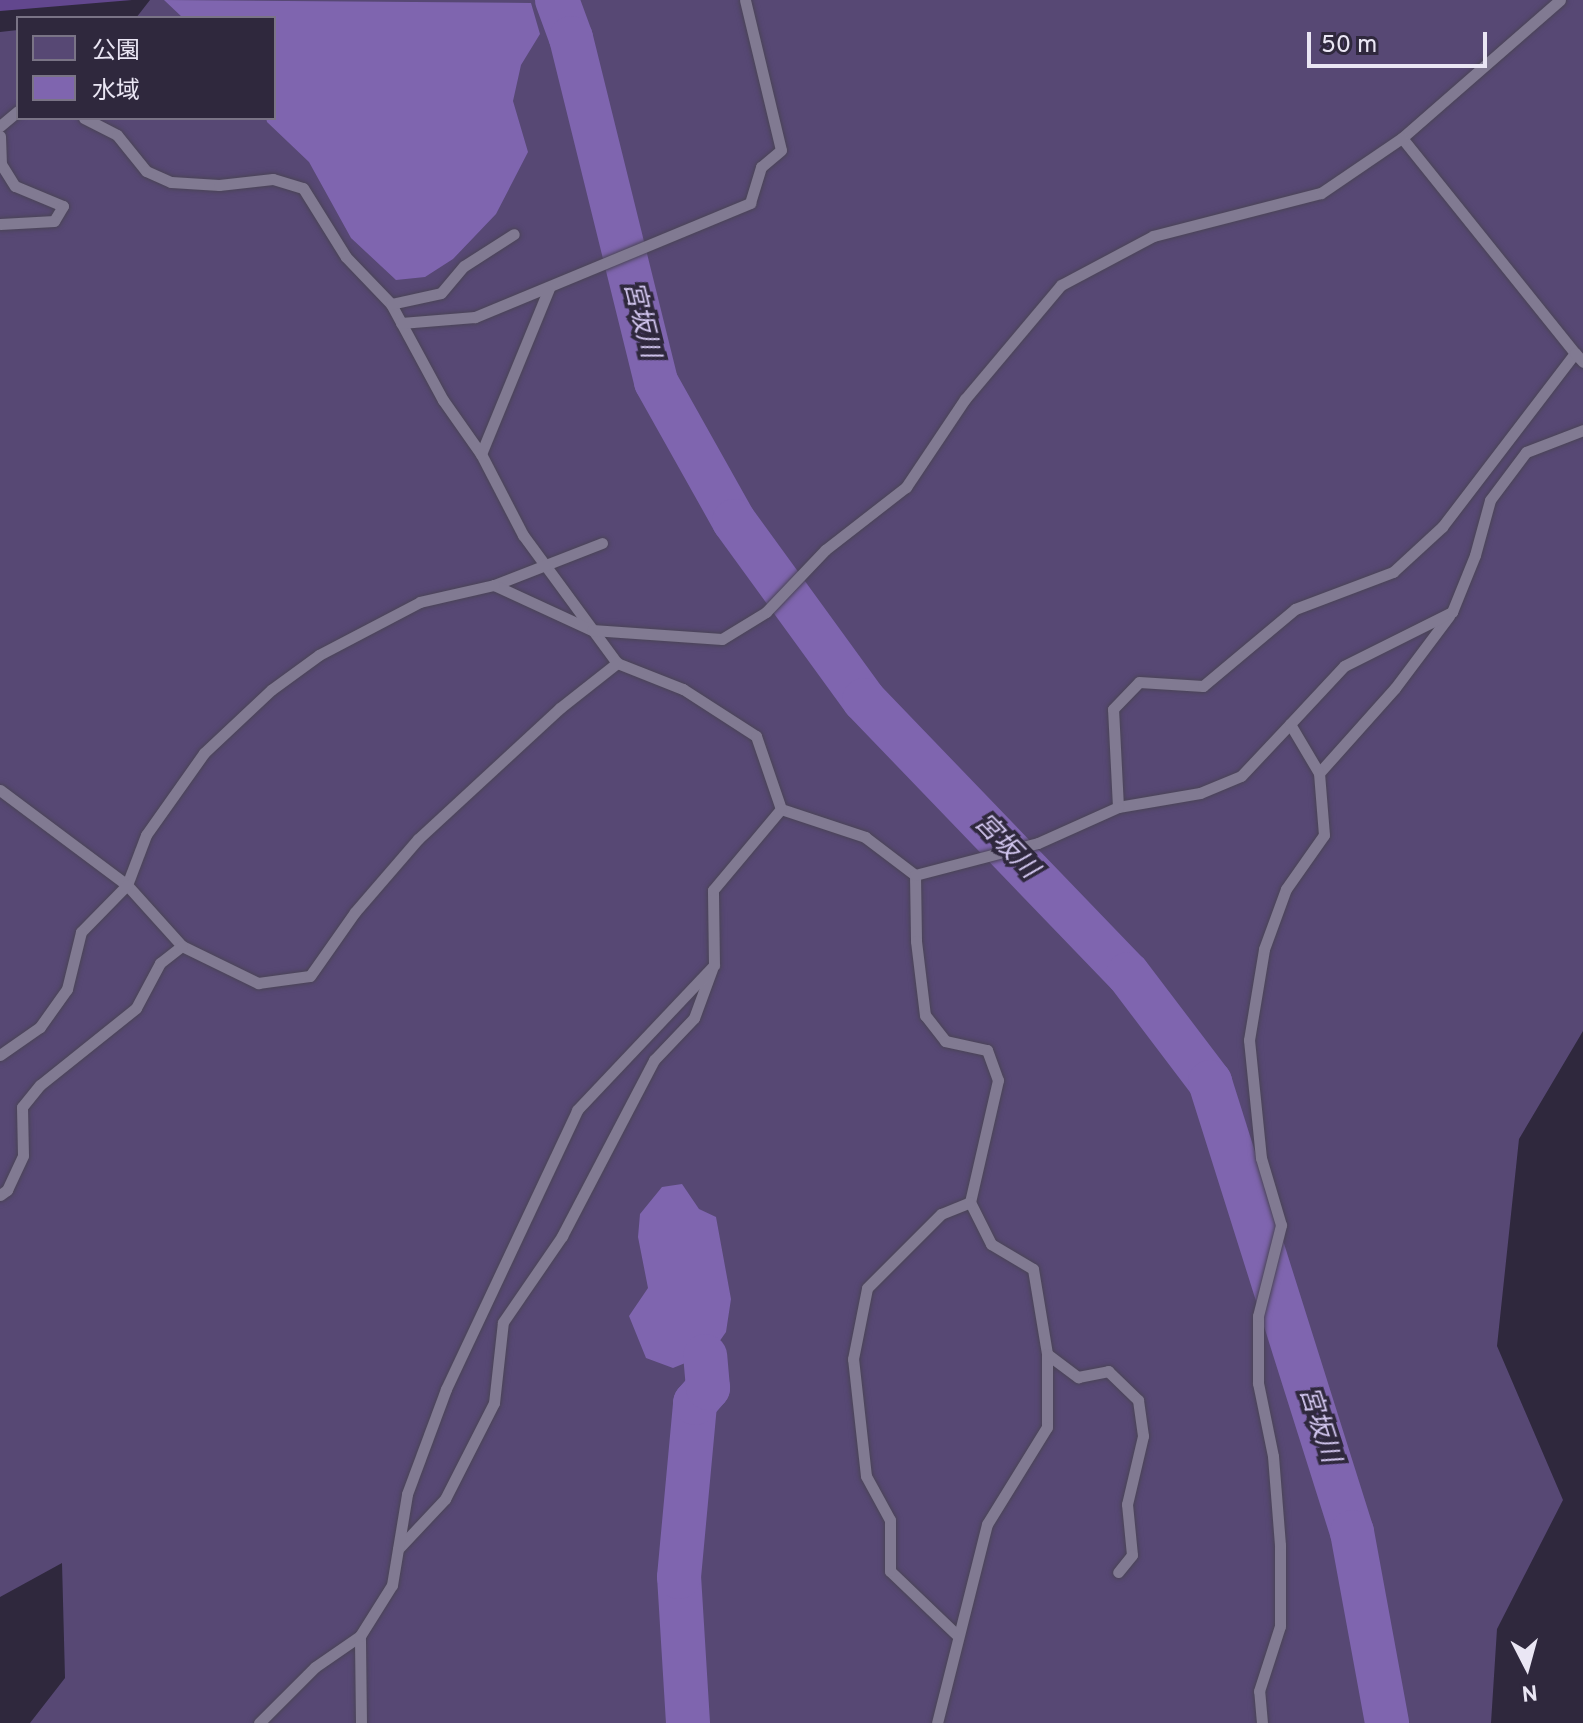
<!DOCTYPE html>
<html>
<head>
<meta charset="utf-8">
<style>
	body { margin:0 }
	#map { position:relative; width:1583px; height:1723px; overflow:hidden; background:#2f283d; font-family:Overpass,"Noto Sans JP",sans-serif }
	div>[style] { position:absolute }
	.green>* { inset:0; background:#574874 }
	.forest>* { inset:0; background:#62478e }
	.water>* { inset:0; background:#7f65af }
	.river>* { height:44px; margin:-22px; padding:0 22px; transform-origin:22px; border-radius:22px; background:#7f65af }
	.roads { filter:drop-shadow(0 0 2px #4a4456) drop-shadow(0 0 2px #4a4456) }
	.lane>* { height:11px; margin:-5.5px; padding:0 5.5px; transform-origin:5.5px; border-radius:5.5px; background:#817a92 }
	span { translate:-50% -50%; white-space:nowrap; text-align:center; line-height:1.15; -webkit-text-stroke:7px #2f283d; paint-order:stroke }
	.water-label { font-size:26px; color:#d2c6ef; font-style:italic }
	.legend { position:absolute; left:16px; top:16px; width:260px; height:104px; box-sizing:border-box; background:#2f283d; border:2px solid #7a7486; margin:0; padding:10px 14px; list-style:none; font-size:24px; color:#eae6f4 }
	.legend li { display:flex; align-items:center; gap:16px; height:40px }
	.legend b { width:40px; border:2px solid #7a7486 }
	.north { position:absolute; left:1487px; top:1627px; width:80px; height:80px; -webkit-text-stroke:6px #2f283d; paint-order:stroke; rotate:174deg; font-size:22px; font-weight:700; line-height:32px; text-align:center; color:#eae6f4 }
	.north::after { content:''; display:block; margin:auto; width:28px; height:36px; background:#eae6f4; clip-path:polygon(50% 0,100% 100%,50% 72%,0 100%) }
	.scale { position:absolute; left:1307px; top:32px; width:180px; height:36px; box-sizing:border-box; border:4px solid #eae6f4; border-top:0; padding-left:10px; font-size:24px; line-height:28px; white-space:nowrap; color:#eae6f4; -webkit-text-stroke:6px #2f283d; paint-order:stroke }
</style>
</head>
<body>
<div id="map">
	<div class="green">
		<i style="clip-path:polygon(150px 0,1583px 0,1583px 1031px,1519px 1139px,1497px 1346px,1563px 1500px,1497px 1629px,1491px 1723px,30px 1723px,65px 1678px,62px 1563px,0 1597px,0 32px,18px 30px,18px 118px,274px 118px,274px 18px,136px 18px)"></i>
	</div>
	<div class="forest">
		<i style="clip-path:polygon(0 0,132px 0,0 11px)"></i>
	</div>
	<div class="water">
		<i style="clip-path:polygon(164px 0,531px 3px,540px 34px,521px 65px,513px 101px,528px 152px,496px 214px,453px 259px,425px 277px,396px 280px,351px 238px,309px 162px,267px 122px,266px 118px,274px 118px,274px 18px,183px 18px)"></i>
		<i style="clip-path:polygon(682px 1184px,699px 1209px,716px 1217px,731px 1299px,726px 1332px,712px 1352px,673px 1368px,646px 1358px,629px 1316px,648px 1288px,638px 1237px,640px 1214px,662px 1187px)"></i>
	</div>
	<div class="river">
		<i style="left:557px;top:0;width:40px;rotate:69.8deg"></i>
		<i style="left:571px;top:38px;width:354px;rotate:76.1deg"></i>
		<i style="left:656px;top:382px;width:159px;rotate:60.7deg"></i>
		<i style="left:734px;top:521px;width:221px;rotate:54deg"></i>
		<i style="left:864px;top:700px;width:380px;rotate:46.1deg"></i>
		<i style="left:1128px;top:974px;width:136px;rotate:52.8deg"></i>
		<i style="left:1210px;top:1082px;width:472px;rotate:72.5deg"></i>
		<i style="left:1352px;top:1532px;width:194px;rotate:79.6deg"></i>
		<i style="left:688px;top:1723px;width:146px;rotate:-93.5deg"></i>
		<i style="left:679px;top:1577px;width:175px;rotate:-84.7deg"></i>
		<i style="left:695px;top:1403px;width:20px;rotate:-49deg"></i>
		<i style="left:708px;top:1388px;width:32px;rotate:-95deg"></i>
	</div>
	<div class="roads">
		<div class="lane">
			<i style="left:1560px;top:0;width:210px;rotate:138.9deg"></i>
			<i style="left:1402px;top:138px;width:276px;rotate:51.2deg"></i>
			<i style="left:84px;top:118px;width:37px;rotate:27deg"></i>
			<i style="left:117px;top:135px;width:46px;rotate:51.1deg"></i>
			<i style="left:146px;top:171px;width:27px;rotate:24deg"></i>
			<i style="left:171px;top:182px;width:48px;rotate:3.6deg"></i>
			<i style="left:219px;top:185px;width:54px;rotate:-6.3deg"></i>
			<i style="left:273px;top:179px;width:31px;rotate:17deg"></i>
			<i style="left:303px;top:188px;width:81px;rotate:58.1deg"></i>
			<i style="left:346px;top:257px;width:65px;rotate:46.2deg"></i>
			<i style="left:391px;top:304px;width:109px;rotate:61.6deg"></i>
			<i style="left:443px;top:400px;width:66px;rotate:54.9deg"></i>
			<i style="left:481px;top:454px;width:91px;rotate:62.6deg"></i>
			<i style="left:523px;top:535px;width:159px;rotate:53.7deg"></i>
			<i style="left:617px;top:663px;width:71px;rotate:21.5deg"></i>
			<i style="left:683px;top:689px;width:87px;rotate:32.8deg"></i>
			<i style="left:756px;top:736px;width:77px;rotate:71.1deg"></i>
			<i style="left:781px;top:809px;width:89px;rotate:18.4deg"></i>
			<i style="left:865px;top:837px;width:63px;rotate:37.2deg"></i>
			<i style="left:915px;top:875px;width:66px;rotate:89.1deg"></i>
			<i style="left:916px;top:941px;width:75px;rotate:83.1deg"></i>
			<i style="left:925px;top:1015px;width:33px;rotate:52deg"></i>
			<i style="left:945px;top:1041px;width:43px;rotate:12.1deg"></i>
			<i style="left:987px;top:1050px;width:32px;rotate:70deg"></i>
			<i style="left:998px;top:1080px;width:125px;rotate:102.9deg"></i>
			<i style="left:970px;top:1202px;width:47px;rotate:63.4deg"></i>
			<i style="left:991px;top:1244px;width:49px;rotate:30.8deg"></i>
			<i style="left:1033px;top:1269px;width:86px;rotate:80.6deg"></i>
			<i style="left:1047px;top:1354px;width:73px;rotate:90deg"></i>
			<i style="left:1047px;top:1427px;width:114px;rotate:121.7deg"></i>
			<i style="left:987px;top:1524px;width:205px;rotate:104.1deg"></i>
			<i style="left:0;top:126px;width:23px;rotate:-40deg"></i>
			<i style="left:0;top:136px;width:28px;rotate:88deg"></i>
			<i style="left:1px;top:164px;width:26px;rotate:58deg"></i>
			<i style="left:15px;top:186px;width:52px;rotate:22.6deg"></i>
			<i style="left:63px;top:206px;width:17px;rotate:121deg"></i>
			<i style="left:54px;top:221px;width:54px;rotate:176.8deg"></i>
			<i style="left:391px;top:304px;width:51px;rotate:-12.4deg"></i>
			<i style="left:441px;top:293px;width:35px;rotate:-50deg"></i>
			<i style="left:464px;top:266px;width:59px;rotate:-32.6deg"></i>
			<i style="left:401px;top:323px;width:74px;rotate:-4.6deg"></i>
			<i style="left:475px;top:317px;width:298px;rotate:-22.5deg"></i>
			<i style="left:750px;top:203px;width:38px;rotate:-73deg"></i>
			<i style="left:761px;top:167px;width:26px;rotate:-40deg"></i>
			<i style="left:781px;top:150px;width:154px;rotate:-103.5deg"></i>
			<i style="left:481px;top:454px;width:179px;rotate:-67.7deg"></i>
			<i style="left:602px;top:543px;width:116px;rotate:158.7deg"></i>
			<i style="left:494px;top:585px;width:108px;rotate:24.7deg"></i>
			<i style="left:592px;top:630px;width:130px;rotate:4deg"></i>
			<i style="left:722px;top:639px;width:52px;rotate:-31.5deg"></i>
			<i style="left:766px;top:612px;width:86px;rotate:-46.4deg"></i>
			<i style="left:825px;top:550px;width:103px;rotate:-37.9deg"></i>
			<i style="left:906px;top:487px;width:106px;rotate:-56.2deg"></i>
			<i style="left:965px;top:399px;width:149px;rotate:-49.9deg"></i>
			<i style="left:1061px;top:285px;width:104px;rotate:-28deg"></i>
			<i style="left:1153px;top:236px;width:173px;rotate:-14.4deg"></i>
			<i style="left:1321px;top:193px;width:98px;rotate:-34.2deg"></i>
			<i style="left:494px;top:585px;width:76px;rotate:167.1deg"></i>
			<i style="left:420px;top:602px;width:114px;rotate:152.3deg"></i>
			<i style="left:319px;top:655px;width:59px;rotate:143.9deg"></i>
			<i style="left:271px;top:690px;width:92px;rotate:136.8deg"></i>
			<i style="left:204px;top:753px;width:100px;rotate:125.3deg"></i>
			<i style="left:146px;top:835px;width:53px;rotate:110.8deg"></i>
			<i style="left:127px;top:885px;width:82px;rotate:48deg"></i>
			<i style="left:182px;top:946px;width:85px;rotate:26deg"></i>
			<i style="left:258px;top:983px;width:52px;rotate:-7.7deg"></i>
			<i style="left:310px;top:976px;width:78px;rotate:-54.9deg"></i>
			<i style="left:355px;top:912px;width:96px;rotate:-49.2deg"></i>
			<i style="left:418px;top:839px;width:193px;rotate:-42.7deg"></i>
			<i style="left:560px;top:708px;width:73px;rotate:-38.3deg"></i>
			<i style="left:1290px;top:724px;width:71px;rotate:133.3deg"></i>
			<i style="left:1241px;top:776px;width:44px;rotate:157.5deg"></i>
			<i style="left:1200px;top:793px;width:83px;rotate:170.3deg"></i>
			<i style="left:1118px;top:807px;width:98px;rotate:-92.9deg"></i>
			<i style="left:1113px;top:709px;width:37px;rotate:-46deg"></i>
			<i style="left:1139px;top:682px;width:64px;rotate:3.6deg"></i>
			<i style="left:1203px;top:686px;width:120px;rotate:-39.9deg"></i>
			<i style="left:1295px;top:609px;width:105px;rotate:-20.7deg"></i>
			<i style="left:1393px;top:572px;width:67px;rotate:-42.6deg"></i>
			<i style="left:1442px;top:527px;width:219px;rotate:-52.6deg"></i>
			<i style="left:1575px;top:353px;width:12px;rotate:48deg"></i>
			<i style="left:1319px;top:773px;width:114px;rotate:-48.2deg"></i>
			<i style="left:1395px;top:688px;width:90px;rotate:-53.1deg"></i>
			<i style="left:0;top:790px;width:159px;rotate:36.8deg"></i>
			<i style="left:127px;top:885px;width:66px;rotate:134.4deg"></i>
			<i style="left:81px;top:932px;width:59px;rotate:103.8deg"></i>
			<i style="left:67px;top:989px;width:47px;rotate:125.4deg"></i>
			<i style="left:40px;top:1027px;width:49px;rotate:145deg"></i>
			<i style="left:915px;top:875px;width:127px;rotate:-14.6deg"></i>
			<i style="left:1038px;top:843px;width:88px;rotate:-24.2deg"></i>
			<i style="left:0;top:1195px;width:9px;rotate:-36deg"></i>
			<i style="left:7px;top:1190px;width:38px;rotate:-65deg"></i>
			<i style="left:23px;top:1155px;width:48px;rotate:-91.2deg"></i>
			<i style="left:22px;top:1107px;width:28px;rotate:-51deg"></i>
			<i style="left:40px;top:1085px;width:123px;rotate:-38.7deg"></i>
			<i style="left:136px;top:1008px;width:51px;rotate:-61.9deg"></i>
			<i style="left:160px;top:963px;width:28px;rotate:-38deg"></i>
			<i style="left:1047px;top:1354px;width:39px;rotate:37deg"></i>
			<i style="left:1078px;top:1377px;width:31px;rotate:-11deg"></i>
			<i style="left:1108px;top:1371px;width:42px;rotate:44deg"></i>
			<i style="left:1138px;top:1400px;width:36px;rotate:82deg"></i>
			<i style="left:1143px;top:1436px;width:70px;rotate:103.2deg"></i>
			<i style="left:1127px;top:1504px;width:51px;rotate:84.4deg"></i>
			<i style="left:1132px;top:1555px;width:22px;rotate:129deg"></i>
			<i style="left:398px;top:1549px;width:69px;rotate:-46.8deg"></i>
			<i style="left:445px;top:1499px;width:108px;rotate:-63deg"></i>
			<i style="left:494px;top:1403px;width:81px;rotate:-83.7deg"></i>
			<i style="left:503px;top:1322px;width:104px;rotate:-55.5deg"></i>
			<i style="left:562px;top:1236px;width:199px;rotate:-62.4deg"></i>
			<i style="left:654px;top:1060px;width:58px;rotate:-46.4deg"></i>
			<i style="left:694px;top:1018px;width:52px;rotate:-69.8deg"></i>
			<i style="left:958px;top:1636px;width:94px;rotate:-136.3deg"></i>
			<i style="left:890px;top:1571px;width:51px;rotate:-90deg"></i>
			<i style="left:890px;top:1520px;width:50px;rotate:-118.6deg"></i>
			<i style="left:866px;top:1476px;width:118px;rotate:-96.3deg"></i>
			<i style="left:853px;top:1359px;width:72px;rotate:-78.8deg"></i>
			<i style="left:867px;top:1288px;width:105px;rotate:-45deg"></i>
			<i style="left:941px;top:1214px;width:31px;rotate:-22deg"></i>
			<i style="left:259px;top:1723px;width:79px;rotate:-45deg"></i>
			<i style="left:315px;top:1667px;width:55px;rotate:-34.6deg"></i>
			<i style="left:361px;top:1723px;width:87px;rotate:-90.7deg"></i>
			<i style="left:360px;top:1636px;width:60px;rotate:-57.9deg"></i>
			<i style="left:392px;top:1585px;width:92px;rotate:-80.6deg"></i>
			<i style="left:407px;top:1494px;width:112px;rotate:-69.6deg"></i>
			<i style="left:446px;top:1389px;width:308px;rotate:-64.8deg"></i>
			<i style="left:577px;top:1110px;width:199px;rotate:-46.6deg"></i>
			<i style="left:714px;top:965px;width:75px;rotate:-90.8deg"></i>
			<i style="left:713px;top:890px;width:106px;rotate:-50deg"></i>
			<i style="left:1262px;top:1723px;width:32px;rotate:-95deg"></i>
			<i style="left:1259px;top:1691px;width:68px;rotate:-72.1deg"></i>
			<i style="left:1280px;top:1626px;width:81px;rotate:-90deg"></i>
			<i style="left:1280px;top:1545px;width:89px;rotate:-94.5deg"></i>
			<i style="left:1273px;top:1456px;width:75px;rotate:-101.6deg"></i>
			<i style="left:1258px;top:1383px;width:67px;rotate:-90deg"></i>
			<i style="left:1258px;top:1316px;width:94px;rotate:-75.8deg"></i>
			<i style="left:1281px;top:1225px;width:70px;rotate:-106.6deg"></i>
			<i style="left:1261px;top:1158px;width:119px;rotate:-95.8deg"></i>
			<i style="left:1249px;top:1040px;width:92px;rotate:-80.6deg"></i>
			<i style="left:1264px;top:949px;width:64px;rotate:-69.9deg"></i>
			<i style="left:1286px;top:889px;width:66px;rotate:-54.9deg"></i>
			<i style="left:1324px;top:835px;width:62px;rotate:-94.6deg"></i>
			<i style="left:1319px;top:773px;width:57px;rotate:-120.6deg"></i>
			<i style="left:1290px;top:724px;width:79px;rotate:-47deg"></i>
			<i style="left:1344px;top:666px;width:121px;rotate:-26.6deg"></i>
			<i style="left:1452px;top:612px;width:61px;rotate:-68deg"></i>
			<i style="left:1475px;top:555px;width:57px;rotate:-74.7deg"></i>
			<i style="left:1490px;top:500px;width:60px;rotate:-53.1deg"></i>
			<i style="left:1526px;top:452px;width:61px;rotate:-21.1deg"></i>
		</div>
	</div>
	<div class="water-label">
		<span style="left:640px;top:320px;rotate:76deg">宮坂川</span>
		<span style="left:1005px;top:847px;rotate:46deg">宮坂川</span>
		<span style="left:1318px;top:1425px;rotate:72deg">宮坂川</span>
	</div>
	<ul class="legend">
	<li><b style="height:22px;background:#574874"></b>公園</li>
	<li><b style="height:22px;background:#7f65af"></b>水域</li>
	</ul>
	<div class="north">N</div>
	<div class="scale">50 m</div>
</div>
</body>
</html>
